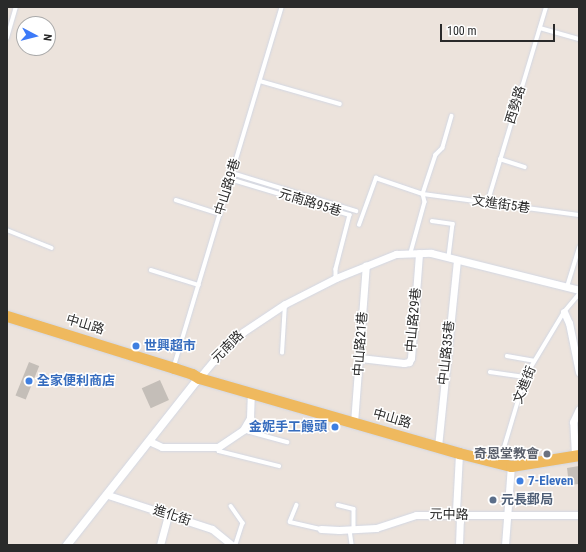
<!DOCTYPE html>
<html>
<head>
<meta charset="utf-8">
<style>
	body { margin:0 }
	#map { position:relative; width:586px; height:552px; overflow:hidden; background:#ece3dc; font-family:"Roboto Condensed","Noto Sans TC",sans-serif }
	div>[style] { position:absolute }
	.building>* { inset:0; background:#c4beb8; transform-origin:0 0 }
	.roads { filter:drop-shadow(0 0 1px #d2d7e3) drop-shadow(0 0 1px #d2d7e3) }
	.service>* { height:3.5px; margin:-1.75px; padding:0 1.75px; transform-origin:1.75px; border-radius:1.75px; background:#fff }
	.minor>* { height:7px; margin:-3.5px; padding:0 3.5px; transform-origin:3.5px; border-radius:3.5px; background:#fff }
	.tertiary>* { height:8px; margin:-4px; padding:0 4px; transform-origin:4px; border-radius:4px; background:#fff }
	.primary>* { height:11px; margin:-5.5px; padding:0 5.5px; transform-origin:5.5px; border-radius:5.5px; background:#efb95e }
	.dots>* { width:11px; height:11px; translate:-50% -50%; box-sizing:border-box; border:2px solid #fff; border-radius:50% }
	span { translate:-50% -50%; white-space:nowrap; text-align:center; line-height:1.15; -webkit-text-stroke:3px #fff; paint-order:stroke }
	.street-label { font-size:13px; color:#2a2a2a }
	.shop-label { font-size:13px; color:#366cbe; font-weight:700 }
	.left { translate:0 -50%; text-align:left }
	.right { translate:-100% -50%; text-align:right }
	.worship-label { font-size:13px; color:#5b616d; font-weight:700 }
	.service-label { font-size:13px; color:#4e5e75; font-weight:700 }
	.frame { position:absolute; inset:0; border:8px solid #2a2a2a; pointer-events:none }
	.north { position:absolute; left:16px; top:16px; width:40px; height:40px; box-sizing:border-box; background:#fff; border:1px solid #aaa; border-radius:50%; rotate:97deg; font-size:11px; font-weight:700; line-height:16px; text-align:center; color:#2a2a2a }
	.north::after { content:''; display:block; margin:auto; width:14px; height:18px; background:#3d7af8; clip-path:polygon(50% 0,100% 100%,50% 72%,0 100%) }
	.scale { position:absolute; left:440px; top:24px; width:115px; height:18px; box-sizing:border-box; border:2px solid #2a2a2a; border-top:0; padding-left:5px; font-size:12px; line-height:14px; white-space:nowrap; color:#2a2a2a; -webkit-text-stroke:3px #fff; paint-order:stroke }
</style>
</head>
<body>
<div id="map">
	<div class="building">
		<i style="left:29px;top:362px;width:11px;height:36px;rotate:22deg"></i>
		<i style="left:160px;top:380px;width:22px;height:20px;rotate:66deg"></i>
		<i style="clip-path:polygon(579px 466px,579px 484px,569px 485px,567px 468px)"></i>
	</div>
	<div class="roads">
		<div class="service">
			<i style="left:540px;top:28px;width:41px;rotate:15.8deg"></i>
			<i style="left:7px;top:38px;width:32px;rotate:-74deg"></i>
			<i style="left:260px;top:81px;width:83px;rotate:16deg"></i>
			<i style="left:452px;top:116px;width:33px;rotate:106deg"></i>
			<i style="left:443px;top:148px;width:10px;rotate:135deg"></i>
			<i style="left:436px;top:155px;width:41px;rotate:108.4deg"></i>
			<i style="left:423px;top:194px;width:157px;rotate:7.7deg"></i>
			<i style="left:500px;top:159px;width:26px;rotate:18deg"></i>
			<i style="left:232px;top:173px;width:130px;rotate:17deg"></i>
			<i style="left:230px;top:179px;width:125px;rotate:16.7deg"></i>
			<i style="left:350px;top:215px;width:56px;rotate:104.5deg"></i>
			<i style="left:336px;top:269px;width:9px;rotate:90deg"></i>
			<i style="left:176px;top:200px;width:46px;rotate:17.7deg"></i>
			<i style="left:487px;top:204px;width:206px;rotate:-73.3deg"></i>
			<i style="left:432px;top:221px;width:21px;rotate:8deg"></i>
			<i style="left:453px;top:224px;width:34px;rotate:97deg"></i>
			<i style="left:359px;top:225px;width:50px;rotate:-70.1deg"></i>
			<i style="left:376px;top:178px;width:50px;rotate:18.8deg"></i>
			<i style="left:423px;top:194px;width:8px;rotate:76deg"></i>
			<i style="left:425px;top:202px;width:53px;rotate:105.4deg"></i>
			<i style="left:7px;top:230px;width:48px;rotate:21.8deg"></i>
			<i style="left:151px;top:270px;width:50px;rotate:17.4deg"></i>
			<i style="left:567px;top:287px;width:41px;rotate:-72.9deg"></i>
			<i style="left:282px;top:353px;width:49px;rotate:-86.5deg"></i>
			<i style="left:507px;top:356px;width:27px;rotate:10deg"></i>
			<i style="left:174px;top:366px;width:375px;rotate:-73.3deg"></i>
			<i style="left:490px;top:372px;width:35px;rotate:8deg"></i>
			<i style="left:243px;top:430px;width:46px;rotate:15.3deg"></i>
			<i style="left:218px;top:447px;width:4px;rotate:76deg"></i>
			<i style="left:219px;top:451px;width:62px;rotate:14deg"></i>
			<i style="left:500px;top:461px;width:88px;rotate:-73.4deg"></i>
			<i style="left:525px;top:377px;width:76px;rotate:-59deg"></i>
			<i style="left:564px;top:312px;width:23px;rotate:-50deg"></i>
			<i style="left:297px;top:505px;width:18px;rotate:112deg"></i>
			<i style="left:290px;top:522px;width:32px;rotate:13deg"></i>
			<i style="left:338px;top:505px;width:16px;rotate:14deg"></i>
			<i style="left:354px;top:509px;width:21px;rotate:90deg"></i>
			<i style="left:231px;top:506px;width:21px;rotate:55deg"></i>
			<i style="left:243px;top:523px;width:23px;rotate:108deg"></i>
			<i style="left:350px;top:530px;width:15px;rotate:82deg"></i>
		</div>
		<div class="minor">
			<i style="left:564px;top:312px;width:12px;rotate:66deg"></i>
			<i style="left:569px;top:323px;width:50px;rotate:78.5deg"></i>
			<i style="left:360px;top:358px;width:44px;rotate:6.5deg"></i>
			<i style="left:404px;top:363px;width:5px;rotate:-11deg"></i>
			<i style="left:409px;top:362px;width:4px;rotate:-63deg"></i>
			<i style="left:411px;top:358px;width:105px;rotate:-85.6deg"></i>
			<i style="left:199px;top:378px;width:33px;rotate:-50deg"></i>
			<i style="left:220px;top:353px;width:31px;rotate:-42deg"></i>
			<i style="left:243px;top:332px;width:50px;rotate:-33.7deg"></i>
			<i style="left:285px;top:304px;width:57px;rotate:-27deg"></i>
			<i style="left:336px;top:278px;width:65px;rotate:-21.8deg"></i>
			<i style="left:396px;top:254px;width:35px;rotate:-2deg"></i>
			<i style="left:431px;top:253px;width:153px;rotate:14deg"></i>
			<i style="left:354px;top:423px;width:158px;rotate:-85.7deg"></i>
			<i style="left:149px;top:441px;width:14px;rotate:25deg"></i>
			<i style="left:162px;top:447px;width:56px"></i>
			<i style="left:218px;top:447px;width:30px;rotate:-34deg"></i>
			<i style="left:243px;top:430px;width:14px;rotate:-60deg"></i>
			<i style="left:250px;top:418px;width:25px;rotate:-88deg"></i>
			<i style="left:438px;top:447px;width:188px;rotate:-84.2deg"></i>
			<i style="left:575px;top:455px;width:33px;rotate:-93deg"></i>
			<i style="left:573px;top:422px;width:14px;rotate:-65deg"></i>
			<i style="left:108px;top:495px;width:109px;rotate:18.1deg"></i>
			<i style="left:212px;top:529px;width:26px;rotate:39deg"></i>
			<i style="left:321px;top:529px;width:18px;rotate:3deg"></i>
			<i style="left:339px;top:530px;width:37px;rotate:-3deg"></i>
			<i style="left:376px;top:528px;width:42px;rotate:-18deg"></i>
			<i style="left:416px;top:515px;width:163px"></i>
			<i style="left:160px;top:545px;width:31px;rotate:-75deg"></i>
			<i style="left:459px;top:545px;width:24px;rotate:-88deg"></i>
			<i style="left:460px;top:521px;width:11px;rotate:-112deg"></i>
			<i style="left:456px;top:511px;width:58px;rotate:-87deg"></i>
			<i style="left:505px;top:545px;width:79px;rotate:-85.7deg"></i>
		</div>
		<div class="tertiary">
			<i style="left:67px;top:545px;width:213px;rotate:-51.7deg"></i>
		</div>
		<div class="primary">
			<i style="left:7px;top:316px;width:175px;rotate:17.3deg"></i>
			<i style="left:174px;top:368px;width:19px;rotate:18deg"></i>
			<i style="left:192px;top:374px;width:8px;rotate:30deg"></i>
			<i style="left:199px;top:378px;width:271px;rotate:16.1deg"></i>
			<i style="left:459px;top:453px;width:54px;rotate:14deg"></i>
			<i style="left:511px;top:466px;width:69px;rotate:-9.2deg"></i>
		</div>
	</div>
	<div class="dots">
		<i style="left:136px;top:346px;background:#3f7fe0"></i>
		<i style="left:29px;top:381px;background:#3f7fe0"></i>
		<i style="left:335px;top:427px;background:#3f7fe0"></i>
		<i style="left:547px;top:454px;background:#6b7280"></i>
		<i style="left:520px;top:481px;background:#3f7fe0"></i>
		<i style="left:493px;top:500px;background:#5c6f8a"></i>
	</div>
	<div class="street-label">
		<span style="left:516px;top:105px;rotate:-73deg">西勢路</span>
		<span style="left:228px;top:187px;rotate:-73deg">中山路9巷</span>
		<span style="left:310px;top:203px;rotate:17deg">元南路95巷</span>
		<span style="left:501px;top:205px;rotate:8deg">文進街5巷</span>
		<span style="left:414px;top:320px;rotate:-85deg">中山路29巷</span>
		<span style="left:85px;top:325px;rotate:17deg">中山路</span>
		<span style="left:361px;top:344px;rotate:-86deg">中山路21巷</span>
		<span style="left:228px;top:347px;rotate:-45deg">元南路</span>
		<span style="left:447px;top:353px;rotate:-84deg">中山路35巷</span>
		<span style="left:525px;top:385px;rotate:-68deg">文進街</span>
		<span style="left:392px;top:419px;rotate:16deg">中山路</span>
		<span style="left:449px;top:515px;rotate:1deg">元中路</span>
		<span style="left:172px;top:516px;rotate:18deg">進化街</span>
	</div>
	<div class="shop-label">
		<span class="left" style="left:144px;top:346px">世興超市</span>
		<span class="left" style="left:37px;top:381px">全家便利商店</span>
		<span class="right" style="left:327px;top:427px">金妮手工饅頭</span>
		<span class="left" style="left:528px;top:481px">7-Eleven</span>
	</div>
	<div class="worship-label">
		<span class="right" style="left:539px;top:454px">奇恩堂教會</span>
	</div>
	<div class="service-label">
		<span class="left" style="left:501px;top:500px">元長郵局</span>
	</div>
	<div class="frame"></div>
	<div class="north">N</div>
	<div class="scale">100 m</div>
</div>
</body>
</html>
